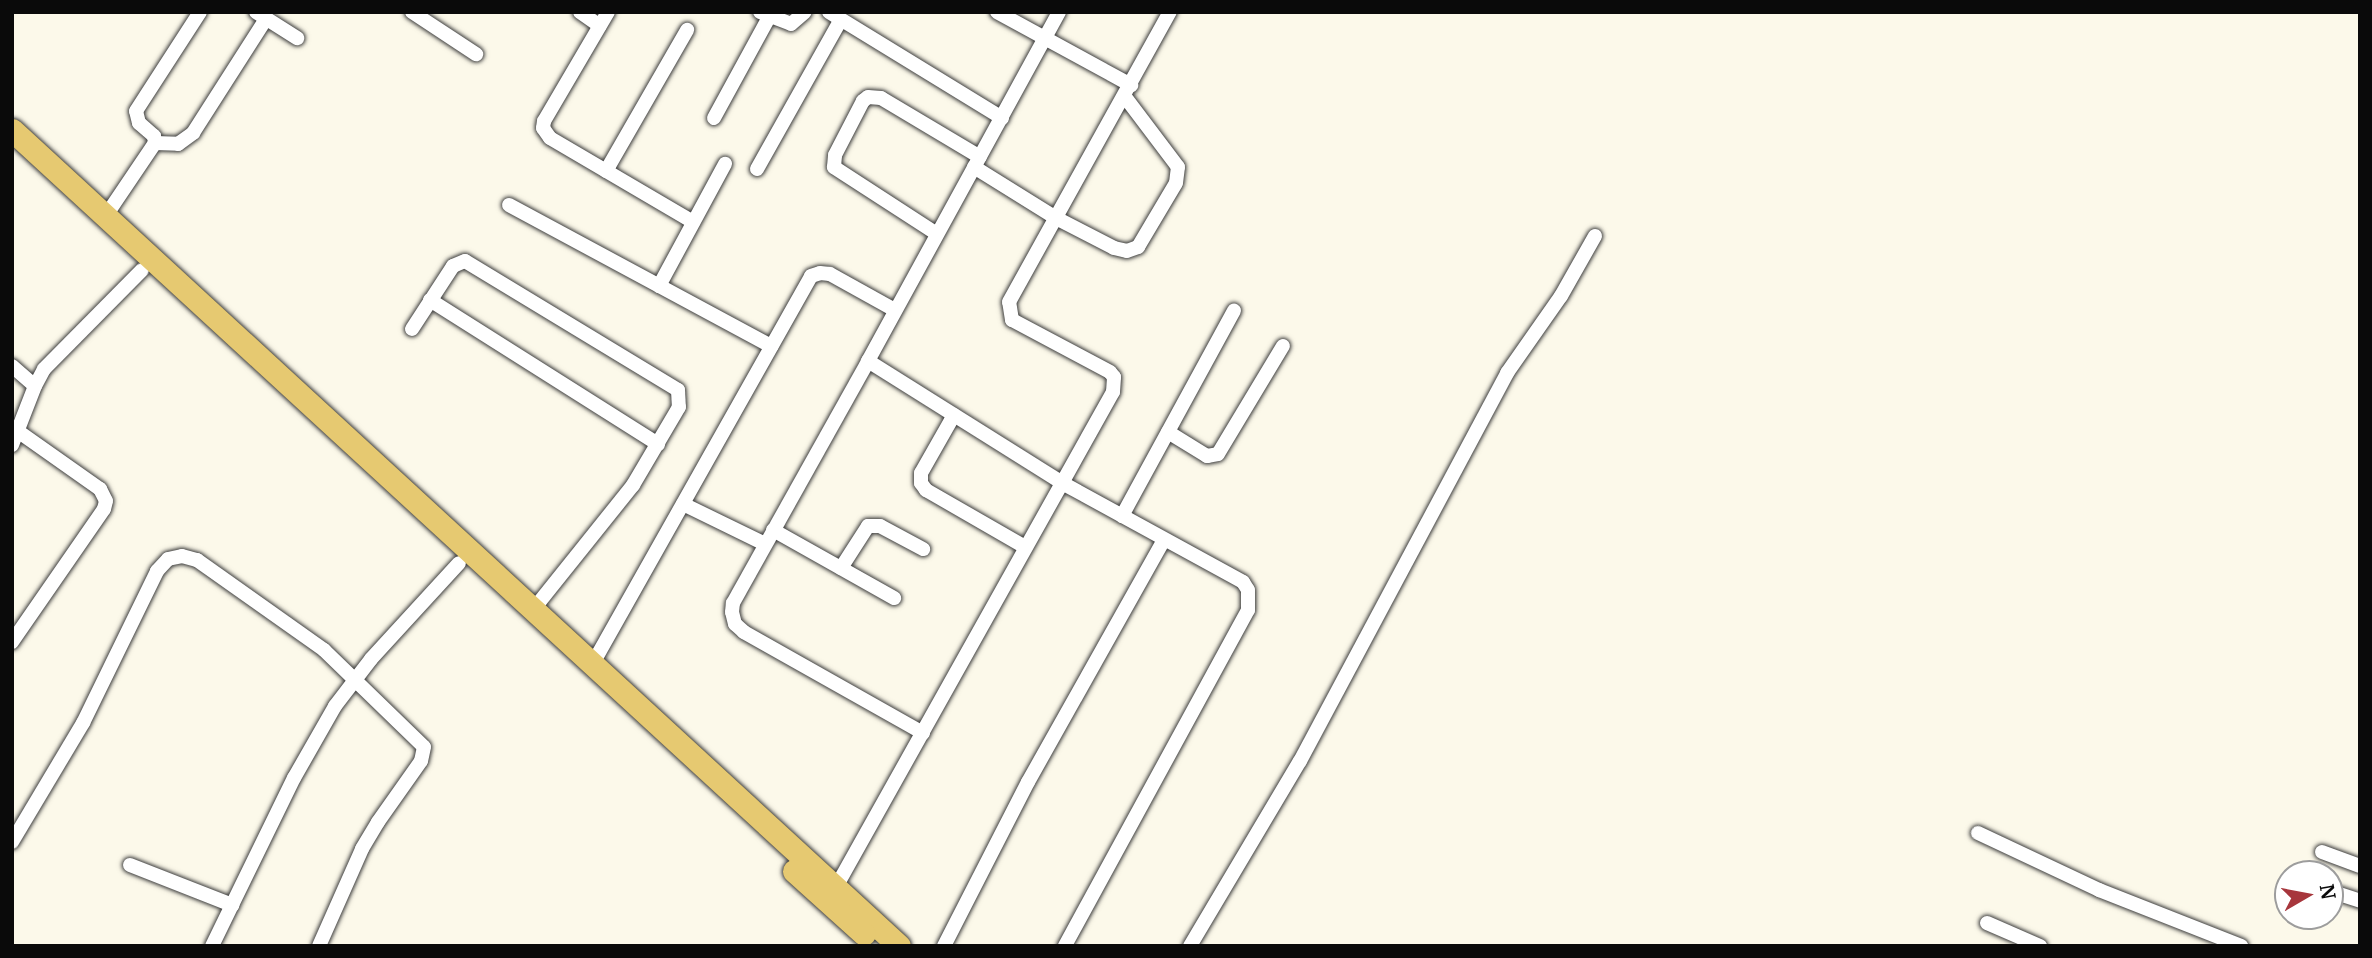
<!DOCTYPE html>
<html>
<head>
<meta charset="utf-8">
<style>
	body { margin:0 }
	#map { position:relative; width:2372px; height:958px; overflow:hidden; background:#fcf9ea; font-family:Merriweather,serif }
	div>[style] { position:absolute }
	.roads { filter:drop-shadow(0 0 2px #3d3d3d) drop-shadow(0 0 2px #3d3d3d) }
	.street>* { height:14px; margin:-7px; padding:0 7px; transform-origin:7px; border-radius:7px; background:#fff }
	.primary>* { height:23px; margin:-11.5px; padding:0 11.5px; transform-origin:11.5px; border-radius:11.5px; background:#e6c971 }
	span { translate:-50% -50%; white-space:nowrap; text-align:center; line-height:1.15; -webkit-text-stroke:7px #fff; paint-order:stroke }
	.frame { position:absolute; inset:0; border:14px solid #0a0a0a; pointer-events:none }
	.north { position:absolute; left:2274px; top:860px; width:70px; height:70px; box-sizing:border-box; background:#fff; border:2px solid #9d9d9d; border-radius:50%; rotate:80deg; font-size:19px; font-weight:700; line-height:28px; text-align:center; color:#0a0a0a }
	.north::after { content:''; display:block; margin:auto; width:24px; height:32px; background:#a7363c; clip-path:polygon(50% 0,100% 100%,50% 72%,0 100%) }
</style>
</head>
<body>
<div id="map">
	<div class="roads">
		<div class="street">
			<i style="left:256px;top:12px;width:49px;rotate:32.4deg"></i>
			<i style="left:412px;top:12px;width:77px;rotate:33.3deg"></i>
			<i style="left:580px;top:12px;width:24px;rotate:35deg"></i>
			<i style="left:608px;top:12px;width:126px;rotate:120.4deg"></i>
			<i style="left:544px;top:121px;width:7px;rotate:98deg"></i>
			<i style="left:543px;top:128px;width:12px;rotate:55deg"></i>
			<i style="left:550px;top:138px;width:166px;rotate:30.4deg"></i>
			<i style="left:760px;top:12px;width:33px;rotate:21deg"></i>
			<i style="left:791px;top:24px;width:18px;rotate:-41deg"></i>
			<i style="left:829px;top:12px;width:203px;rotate:31.5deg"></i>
			<i style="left:997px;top:12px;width:153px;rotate:28.6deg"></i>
			<i style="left:714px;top:118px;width:115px;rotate:-61.4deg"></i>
			<i style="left:155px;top:143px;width:23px;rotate:2deg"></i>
			<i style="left:178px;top:144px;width:19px;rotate:-36deg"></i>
			<i style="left:193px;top:133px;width:135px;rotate:-57.4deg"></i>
			<i style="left:974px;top:167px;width:97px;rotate:31.9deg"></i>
			<i style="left:1056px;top:218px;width:65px;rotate:27.3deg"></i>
			<i style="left:1114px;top:248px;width:13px;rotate:13deg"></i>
			<i style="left:1127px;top:251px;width:12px;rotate:-20deg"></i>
			<i style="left:1138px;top:247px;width:74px;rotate:-59.3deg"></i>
			<i style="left:1176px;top:183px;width:16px;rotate:-83deg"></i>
			<i style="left:1178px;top:167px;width:88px;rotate:-127.1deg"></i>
			<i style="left:757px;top:169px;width:170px;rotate:-60.7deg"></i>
			<i style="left:606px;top:171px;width:163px;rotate:-60.1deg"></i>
			<i style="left:509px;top:205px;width:298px;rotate:28.3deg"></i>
			<i style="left:105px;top:217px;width:89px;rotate:-56deg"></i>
			<i style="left:155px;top:143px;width:7px;rotate:-98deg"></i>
			<i style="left:154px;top:136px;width:20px;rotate:-139deg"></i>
			<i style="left:139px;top:123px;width:12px;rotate:-104deg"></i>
			<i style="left:136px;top:111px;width:118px;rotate:-57.1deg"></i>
			<i style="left:937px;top:234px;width:123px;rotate:-147deg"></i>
			<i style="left:834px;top:167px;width:12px;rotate:-85deg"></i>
			<i style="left:835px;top:155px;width:61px;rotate:-62.6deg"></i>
			<i style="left:863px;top:101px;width:6px;rotate:-39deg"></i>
			<i style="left:868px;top:97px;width:13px;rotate:4deg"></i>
			<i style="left:881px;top:98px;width:115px;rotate:30.8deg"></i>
			<i style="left:659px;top:286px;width:139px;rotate:-61.6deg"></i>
			<i style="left:430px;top:300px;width:270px;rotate:32.3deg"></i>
			<i style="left:412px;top:329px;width:75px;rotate:-56.9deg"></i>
			<i style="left:453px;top:266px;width:13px;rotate:-23deg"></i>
			<i style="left:465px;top:261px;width:249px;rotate:31.2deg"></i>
			<i style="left:678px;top:390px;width:17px;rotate:87deg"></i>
			<i style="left:679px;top:407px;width:91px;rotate:120.5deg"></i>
			<i style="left:633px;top:485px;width:160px;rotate:128.7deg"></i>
			<i style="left:868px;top:361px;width:398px;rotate:-61.3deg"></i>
			<i style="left:12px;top:366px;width:30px;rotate:41deg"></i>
			<i style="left:954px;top:415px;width:67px;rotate:119.6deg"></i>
			<i style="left:921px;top:473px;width:10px;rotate:90deg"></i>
			<i style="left:921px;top:483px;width:9px;rotate:54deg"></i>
			<i style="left:926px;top:490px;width:114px;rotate:29.9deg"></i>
			<i style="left:12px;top:427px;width:108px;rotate:35.2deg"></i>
			<i style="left:100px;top:489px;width:13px;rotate:63deg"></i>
			<i style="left:106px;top:501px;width:8px;rotate:104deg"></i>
			<i style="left:104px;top:509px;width:162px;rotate:124.7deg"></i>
			<i style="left:1168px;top:432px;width:46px;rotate:31.6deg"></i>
			<i style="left:1207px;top:456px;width:11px;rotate:-10deg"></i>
			<i style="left:1218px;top:454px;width:126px;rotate:-59deg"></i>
			<i style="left:12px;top:445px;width:63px;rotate:-68.7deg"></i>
			<i style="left:35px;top:386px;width:19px;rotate:-62deg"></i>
			<i style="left:44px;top:369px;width:139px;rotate:-45.3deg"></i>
			<i style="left:683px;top:504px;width:91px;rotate:26deg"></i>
			<i style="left:1122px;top:516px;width:234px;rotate:-61.4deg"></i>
			<i style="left:773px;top:530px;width:139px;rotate:29.3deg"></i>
			<i style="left:841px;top:568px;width:50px;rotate:-57.3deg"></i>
			<i style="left:868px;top:526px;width:12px"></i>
			<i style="left:880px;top:526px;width:49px;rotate:28.1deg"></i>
			<i style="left:592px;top:665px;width:446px;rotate:-60.6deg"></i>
			<i style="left:811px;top:276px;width:9px;rotate:-18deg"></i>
			<i style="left:820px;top:273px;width:10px;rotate:6deg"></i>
			<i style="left:830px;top:274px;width:74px;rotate:29deg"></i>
			<i style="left:923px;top:733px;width:206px;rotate:-150.6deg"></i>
			<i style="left:744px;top:632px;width:12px;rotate:-138deg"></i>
			<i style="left:735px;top:624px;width:12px;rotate:-104deg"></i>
			<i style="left:732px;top:612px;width:9px;rotate:-84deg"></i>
			<i style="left:733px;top:603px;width:277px;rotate:-60.8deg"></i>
			<i style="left:868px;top:361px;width:231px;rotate:32.1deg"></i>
			<i style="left:1064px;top:484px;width:204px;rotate:28.7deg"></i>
			<i style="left:1243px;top:582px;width:9px;rotate:58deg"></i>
			<i style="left:1248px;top:590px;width:20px;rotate:90deg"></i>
			<i style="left:1248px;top:610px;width:383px;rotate:118.6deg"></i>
			<i style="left:1978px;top:833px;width:134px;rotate:25.2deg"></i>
			<i style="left:2099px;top:890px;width:153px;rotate:21.5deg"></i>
			<i style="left:12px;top:842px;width:139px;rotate:-59.2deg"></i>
			<i style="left:83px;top:723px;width:169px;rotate:-64deg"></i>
			<i style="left:157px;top:571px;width:16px;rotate:-47deg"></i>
			<i style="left:168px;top:559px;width:14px;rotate:-12deg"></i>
			<i style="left:182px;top:556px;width:16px;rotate:15deg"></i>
			<i style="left:197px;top:560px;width:156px;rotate:35.3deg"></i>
			<i style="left:324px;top:650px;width:139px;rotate:44.1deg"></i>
			<i style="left:424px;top:747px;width:14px;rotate:102deg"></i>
			<i style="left:421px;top:761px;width:75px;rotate:125.2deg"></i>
			<i style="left:378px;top:822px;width:31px;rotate:121deg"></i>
			<i style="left:362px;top:849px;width:106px;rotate:113.9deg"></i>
			<i style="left:2322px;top:852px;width:40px;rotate:20.2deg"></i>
			<i style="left:130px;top:865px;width:110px;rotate:21.4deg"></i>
			<i style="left:836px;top:887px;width:567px;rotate:-60.77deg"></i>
			<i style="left:1113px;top:392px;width:15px;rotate:-86deg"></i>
			<i style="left:1114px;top:377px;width:6px;rotate:-129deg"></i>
			<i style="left:1110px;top:372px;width:111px;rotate:-152deg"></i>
			<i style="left:1012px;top:320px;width:18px;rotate:-99deg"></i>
			<i style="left:1009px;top:302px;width:332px;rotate:-61deg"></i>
			<i style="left:2330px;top:891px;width:32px;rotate:18deg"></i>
			<i style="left:1987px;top:923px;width:58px;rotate:23.5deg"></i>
			<i style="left:212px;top:946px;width:187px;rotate:-64deg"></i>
			<i style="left:294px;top:778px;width:83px;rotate:-60.3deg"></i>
			<i style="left:335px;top:706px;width:59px;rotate:-52.5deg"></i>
			<i style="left:371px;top:659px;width:130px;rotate:-47.5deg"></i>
			<i style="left:944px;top:946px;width:184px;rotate:-62.9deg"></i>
			<i style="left:1028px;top:782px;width:278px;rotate:-60.7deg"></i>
			<i style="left:1190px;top:946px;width:215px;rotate:-59.3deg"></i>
			<i style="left:1300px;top:761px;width:440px;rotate:-61.9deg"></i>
			<i style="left:1507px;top:373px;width:94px;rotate:-55deg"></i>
			<i style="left:1561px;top:296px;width:69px;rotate:-60.5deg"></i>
		</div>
		<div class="primary">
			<i style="left:12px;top:130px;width:1205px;rotate:42.61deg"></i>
			<i style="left:794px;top:871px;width:94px;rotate:42deg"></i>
		</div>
	</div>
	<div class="frame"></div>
	<div class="north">N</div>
</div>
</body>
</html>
